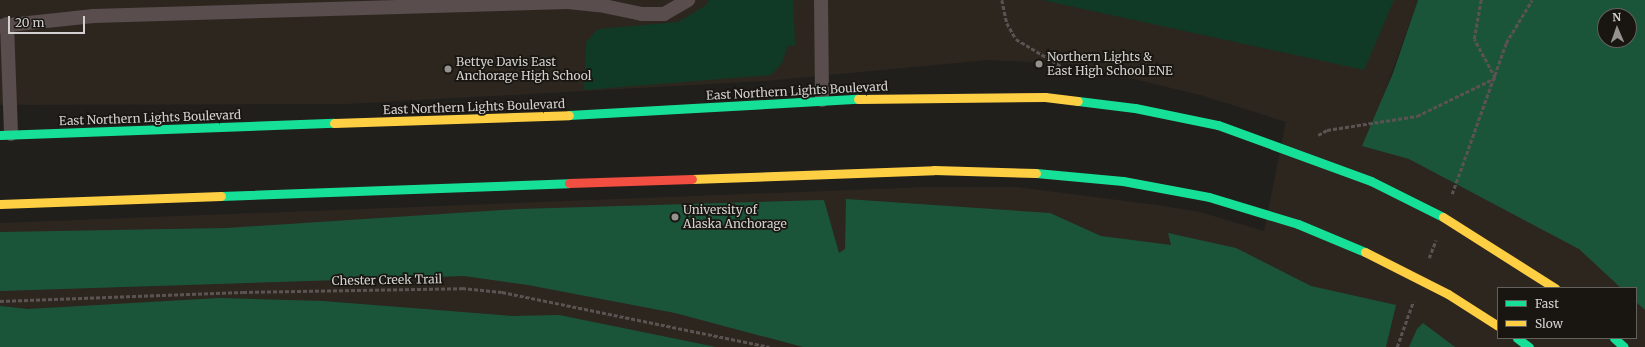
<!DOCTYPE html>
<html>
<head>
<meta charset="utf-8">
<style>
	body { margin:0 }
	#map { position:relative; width:1645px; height:347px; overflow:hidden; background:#211f1c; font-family:Merriweather,serif }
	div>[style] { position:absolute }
	.built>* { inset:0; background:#2c261f }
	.green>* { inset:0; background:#103a26 }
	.forest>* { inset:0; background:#1b5539 }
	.path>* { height:2.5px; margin-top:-1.25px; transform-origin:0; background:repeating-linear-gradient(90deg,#5b5252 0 4px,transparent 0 6px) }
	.lane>* { height:14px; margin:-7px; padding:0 7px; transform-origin:7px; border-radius:7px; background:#5a4d4d }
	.fast>* { height:9px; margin:-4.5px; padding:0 4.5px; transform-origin:4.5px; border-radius:4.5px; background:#16e098 }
	.slow>* { height:9px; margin:-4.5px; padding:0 4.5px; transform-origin:4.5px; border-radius:4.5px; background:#ffcf43 }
	.jam>* { height:9px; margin:-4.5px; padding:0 4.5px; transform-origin:4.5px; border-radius:4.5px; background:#f24e42 }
	.dots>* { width:11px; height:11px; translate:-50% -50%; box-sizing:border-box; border:2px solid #191612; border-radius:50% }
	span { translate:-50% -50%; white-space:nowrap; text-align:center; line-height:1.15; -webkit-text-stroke:3.5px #191612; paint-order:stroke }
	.poi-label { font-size:12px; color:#d3d1cf }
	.left { translate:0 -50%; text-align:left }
	.street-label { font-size:12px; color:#d3d1cf }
	.legend { position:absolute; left:1497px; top:287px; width:140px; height:52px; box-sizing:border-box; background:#191612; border:1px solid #63615e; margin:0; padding:5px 7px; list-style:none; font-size:12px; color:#d3d1cf }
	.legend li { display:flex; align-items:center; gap:8px; height:20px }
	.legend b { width:20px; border:1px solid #63615e }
	.north { position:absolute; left:1597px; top:8px; width:40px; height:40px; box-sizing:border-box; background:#191612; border:1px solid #63615e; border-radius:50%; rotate:358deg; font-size:11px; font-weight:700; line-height:16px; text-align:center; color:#d3d1cf }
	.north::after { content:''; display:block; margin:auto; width:14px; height:18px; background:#959390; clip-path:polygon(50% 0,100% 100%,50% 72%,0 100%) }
	.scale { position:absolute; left:8px; top:16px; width:77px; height:18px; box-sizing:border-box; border:2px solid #d3d1cf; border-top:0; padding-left:5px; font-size:12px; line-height:14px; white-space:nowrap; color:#d3d1cf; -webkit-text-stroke:3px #191612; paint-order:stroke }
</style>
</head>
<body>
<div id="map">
	<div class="built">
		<i style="clip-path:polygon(evenodd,0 0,1418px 0,1383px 97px,1645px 90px,1645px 347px,0 347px,0 223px,927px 187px,1016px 187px,1157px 205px,1200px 212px,1264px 231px,1286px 122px,1204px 96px,1072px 64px,988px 60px,766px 81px,346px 104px,0 105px,0 0,1498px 288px,1636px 288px,1636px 338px,1498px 338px,1498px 288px)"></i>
	</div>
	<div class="green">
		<i style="clip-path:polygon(709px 0,793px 0,795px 46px,788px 45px,782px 63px,771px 75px,584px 90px,586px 42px,598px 29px,678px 22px,706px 5px)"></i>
		<i style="clip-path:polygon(1042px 0,1394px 0,1364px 70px)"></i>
	</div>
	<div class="forest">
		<i style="clip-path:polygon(evenodd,1418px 0,1645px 0,1645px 310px,1636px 302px,1636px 288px,1621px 288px,1579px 249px,1409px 159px,1362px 146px,1393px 73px,1418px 0,1605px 16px,1629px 16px,1629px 40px,1605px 40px,1605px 16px)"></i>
		<i style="clip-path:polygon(846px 199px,1050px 213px,1101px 236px,1171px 245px,1168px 233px,1236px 248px,1311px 286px,1396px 305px,1386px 347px,803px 347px,675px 313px,528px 285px,464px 276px,0 291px,0 232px,227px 228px,519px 209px,824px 200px,839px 253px,845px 249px)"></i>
		<i style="clip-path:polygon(219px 298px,323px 301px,512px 316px,559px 315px,716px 347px,0 347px,0 306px,28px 309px)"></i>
		<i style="clip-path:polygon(1423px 323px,1455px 347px,1409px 347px,1417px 329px)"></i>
	</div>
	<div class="path">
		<i style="left:1002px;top:0;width:24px;rotate:78deg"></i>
		<i style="left:1007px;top:23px;width:18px;rotate:61deg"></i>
		<i style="left:1016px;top:39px;width:52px;rotate:31deg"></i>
		<i style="left:1318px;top:135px;width:10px;rotate:-29deg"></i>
		<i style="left:1327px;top:130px;width:91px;rotate:-8.8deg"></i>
		<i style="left:1417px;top:116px;width:87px;rotate:-26deg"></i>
		<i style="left:1495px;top:78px;width:44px;rotate:-118.3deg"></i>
		<i style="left:1474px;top:39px;width:40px;rotate:-80deg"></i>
		<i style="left:1452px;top:194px;width:160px;rotate:-70.3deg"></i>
		<i style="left:1506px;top:43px;width:50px;rotate:-58.8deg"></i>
		<i style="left:1429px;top:258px;width:19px;rotate:-69deg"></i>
		<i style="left:0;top:301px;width:243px;rotate:-2.1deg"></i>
		<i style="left:243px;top:292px;width:219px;rotate:-1deg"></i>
		<i style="left:462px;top:288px;width:40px;rotate:5.7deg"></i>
		<i style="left:502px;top:292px;width:273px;rotate:11.6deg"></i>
		<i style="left:1397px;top:347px;width:48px;rotate:-70.4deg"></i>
	</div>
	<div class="lane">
		<i style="left:821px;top:0;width:100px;rotate:89.4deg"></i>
		<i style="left:7px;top:24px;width:110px;rotate:87.9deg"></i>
		<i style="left:0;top:26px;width:94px;rotate:-6.1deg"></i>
		<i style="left:93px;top:16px;width:475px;rotate:-1.7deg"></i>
		<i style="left:568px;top:2px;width:31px;rotate:6deg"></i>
		<i style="left:599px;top:5px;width:44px;rotate:11.8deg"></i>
		<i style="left:642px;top:14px;width:22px"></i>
		<i style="left:664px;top:14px;width:28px;rotate:-30deg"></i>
	</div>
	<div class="fast">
		<i style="left:1078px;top:101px;width:57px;rotate:7deg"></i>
		<i style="left:1135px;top:108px;width:85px;rotate:11.6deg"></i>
		<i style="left:1218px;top:125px;width:163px;rotate:20.1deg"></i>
		<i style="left:1371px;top:181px;width:80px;rotate:26.6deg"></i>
		<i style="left:569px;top:115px;width:289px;rotate:-3.2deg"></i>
		<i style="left:0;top:135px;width:334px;rotate:-2.1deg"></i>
		<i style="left:1036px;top:173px;width:87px;rotate:5.3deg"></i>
		<i style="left:1123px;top:181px;width:87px;rotate:10.5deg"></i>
		<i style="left:1209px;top:197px;width:93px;rotate:16.9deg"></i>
		<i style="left:1298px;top:224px;width:73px;rotate:22.7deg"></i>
		<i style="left:221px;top:196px;width:348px;rotate:-2.1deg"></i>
		<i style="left:1517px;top:338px;width:15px;rotate:37deg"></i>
		<i style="left:1614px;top:338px;width:13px;rotate:42deg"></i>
	</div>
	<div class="slow">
		<i style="left:858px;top:99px;width:187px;rotate:-0.6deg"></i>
		<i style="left:1045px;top:97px;width:33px;rotate:7deg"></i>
		<i style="left:334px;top:123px;width:235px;rotate:-1.9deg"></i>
		<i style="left:692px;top:179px;width:242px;rotate:-2.1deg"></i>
		<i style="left:934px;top:170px;width:102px;rotate:1.7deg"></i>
		<i style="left:0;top:204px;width:221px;rotate:-2.1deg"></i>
		<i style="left:1443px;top:217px;width:133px;rotate:32.4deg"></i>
		<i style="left:1365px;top:252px;width:93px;rotate:26.8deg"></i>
		<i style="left:1448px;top:294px;width:59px;rotate:32.6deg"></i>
	</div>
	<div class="jam">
		<i style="left:569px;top:183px;width:123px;rotate:-1.9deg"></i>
	</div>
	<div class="dots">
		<i style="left:1039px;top:64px;background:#959390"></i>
		<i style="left:448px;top:69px;background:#959390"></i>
		<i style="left:675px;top:217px;background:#959390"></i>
	</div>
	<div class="poi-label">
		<span class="left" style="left:1047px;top:64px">Northern Lights &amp;<br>East High School ENE</span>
		<span class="left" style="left:456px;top:69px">Bettye Davis East<br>Anchorage High School</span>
		<span class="left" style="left:683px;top:217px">University of<br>Alaska Anchorage</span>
	</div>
	<div class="street-label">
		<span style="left:797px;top:91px;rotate:-3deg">East Northern Lights Boulevard</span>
		<span style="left:474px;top:107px;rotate:-2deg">East Northern Lights Boulevard</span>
		<span style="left:150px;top:118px;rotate:-2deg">East Northern Lights Boulevard</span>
		<span style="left:387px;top:280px;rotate:-1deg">Chester Creek Trail</span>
	</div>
	<ul class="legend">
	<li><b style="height:5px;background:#16e098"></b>Fast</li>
	<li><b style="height:5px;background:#ffcf43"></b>Slow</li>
	</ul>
	<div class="north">N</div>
	<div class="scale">20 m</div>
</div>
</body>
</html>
